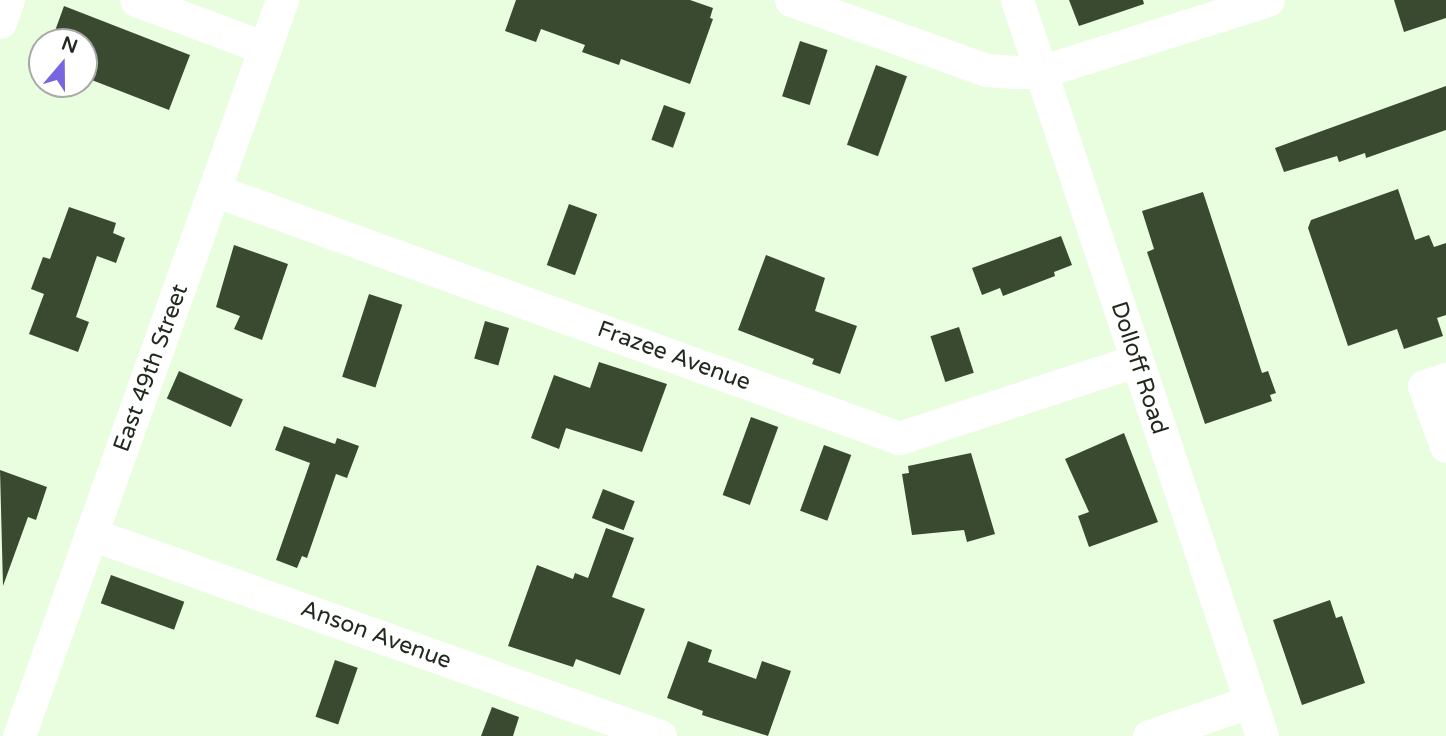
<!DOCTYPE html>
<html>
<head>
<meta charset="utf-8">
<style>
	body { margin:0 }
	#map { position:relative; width:1446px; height:736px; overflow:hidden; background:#e8fedf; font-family:"Varela Round",sans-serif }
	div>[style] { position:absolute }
	.building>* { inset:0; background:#394a31; transform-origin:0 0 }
	.minor>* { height:33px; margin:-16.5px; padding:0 16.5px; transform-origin:16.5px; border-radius:16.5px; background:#fff }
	span { translate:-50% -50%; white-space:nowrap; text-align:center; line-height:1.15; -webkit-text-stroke:7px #fff; paint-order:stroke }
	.street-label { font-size:23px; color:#222a1e }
	.north { position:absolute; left:28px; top:28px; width:70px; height:70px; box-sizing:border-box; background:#fff; border:2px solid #a7aaa5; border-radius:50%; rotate:20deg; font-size:19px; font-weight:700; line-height:28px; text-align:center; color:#222a1e }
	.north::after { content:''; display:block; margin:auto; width:24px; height:32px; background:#7866e1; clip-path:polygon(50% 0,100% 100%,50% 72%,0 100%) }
</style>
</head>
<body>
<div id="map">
	<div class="building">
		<i style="clip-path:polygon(516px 0,690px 0,713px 8px,710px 18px,713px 19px,690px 84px,621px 59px,619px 65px,582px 52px,585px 45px,541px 29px,536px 42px,505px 31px)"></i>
		<i style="clip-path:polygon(1069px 0,1143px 0,1144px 4px,1079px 26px)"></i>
		<i style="clip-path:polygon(1394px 0,1446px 0,1446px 18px,1404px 32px)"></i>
		<i style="clip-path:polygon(64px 6px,190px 55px,169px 110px,84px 77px,84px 42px,51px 42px)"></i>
		<i style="left:800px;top:41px;width:29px;height:58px;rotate:18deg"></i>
		<i style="left:876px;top:65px;width:33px;height:85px;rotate:20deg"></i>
		<i style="clip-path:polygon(1446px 86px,1446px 130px,1366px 158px,1365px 153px,1339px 162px,1337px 156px,1284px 172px,1275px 148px)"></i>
		<i style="left:664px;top:105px;width:23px;height:37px;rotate:20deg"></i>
		<i style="clip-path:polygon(1398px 189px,1415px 240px,1429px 235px,1434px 247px,1446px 243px,1446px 315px,1437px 318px,1443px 336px,1404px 349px,1397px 329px,1348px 346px,1308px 228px,1311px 220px)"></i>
		<i style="clip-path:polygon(1203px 192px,1262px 373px,1268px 371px,1276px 393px,1270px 395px,1272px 401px,1205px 424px,1147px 252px,1154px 249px,1142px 211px)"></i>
		<i style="left:569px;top:204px;width:30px;height:65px;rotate:20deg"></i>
		<i style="clip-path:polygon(69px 207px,116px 223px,113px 233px,125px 238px,116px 263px,97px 256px,76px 317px,89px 322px,78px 352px,29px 334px,44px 294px,31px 289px,43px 257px,50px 259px)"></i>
		<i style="clip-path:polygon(1061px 236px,1072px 265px,1054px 272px,1055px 276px,1003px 296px,1000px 288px,982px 295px,972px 268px)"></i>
		<i style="clip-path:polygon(234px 245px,288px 264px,262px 340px,234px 329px,240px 316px,216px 307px)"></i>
		<i style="clip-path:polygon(766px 255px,825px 278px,815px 311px,857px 326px,840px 374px,812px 364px,814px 359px,738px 330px)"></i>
		<i style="left:369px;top:294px;width:35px;height:87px;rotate:18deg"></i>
		<i style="left:485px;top:321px;width:25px;height:39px;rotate:16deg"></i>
		<i style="left:959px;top:327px;width:48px;height:30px;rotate:72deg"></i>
		<i style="clip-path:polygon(599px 362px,667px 384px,642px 452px,566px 428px,559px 449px,531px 438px,554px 375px,590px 388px)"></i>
		<i style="left:179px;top:371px;width:70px;height:30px;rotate:24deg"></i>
		<i style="left:751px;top:417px;width:29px;height:83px;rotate:20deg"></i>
		<i style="clip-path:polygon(284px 426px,335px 444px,337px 438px,359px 446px,347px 478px,336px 474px,307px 558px,302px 556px,297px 568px,276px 560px,310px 463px,275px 450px)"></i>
		<i style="clip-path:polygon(1124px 433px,1158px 522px,1089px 547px,1078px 516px,1089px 512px,1065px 459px)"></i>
		<i style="left:824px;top:445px;width:29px;height:70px;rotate:20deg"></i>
		<i style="clip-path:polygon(971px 453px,995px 534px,967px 542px,964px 530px,912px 535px,902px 474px,909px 473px,908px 466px)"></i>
		<i style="clip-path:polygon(0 470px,47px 487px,36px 520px,28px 517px,3px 586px)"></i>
		<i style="left:603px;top:489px;width:34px;height:31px;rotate:21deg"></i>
		<i style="clip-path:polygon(606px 528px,634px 538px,612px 597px,645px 609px,620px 675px,576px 659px,573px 667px,508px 646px,537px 565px,573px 579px,575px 573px,588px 578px)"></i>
		<i style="left:111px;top:575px;width:78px;height:30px;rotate:20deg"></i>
		<i style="clip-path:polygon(1330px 600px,1336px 618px,1342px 616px,1365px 683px,1302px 705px,1273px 620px)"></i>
		<i style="clip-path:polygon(688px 641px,712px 650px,708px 662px,756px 679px,762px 661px,791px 671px,768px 736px,702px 715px,703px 711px,667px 698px)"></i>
		<i style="left:335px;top:660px;width:24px;height:60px;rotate:19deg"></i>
		<i style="clip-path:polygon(492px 707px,519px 717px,513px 736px,481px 736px)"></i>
	</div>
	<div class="minor">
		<i style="left:136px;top:0;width:138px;rotate:20.4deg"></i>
		<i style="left:791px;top:0;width:207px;rotate:19.7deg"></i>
		<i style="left:986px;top:70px;width:28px;rotate:4deg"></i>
		<i style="left:1014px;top:72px;width:26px"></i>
		<i style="left:1040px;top:72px;width:239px;rotate:-17.5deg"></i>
		<i style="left:1017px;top:0;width:776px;rotate:71.59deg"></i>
		<i style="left:0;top:22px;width:23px;rotate:-70deg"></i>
		<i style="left:214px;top:190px;width:729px;rotate:19.9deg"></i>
		<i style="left:899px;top:438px;width:250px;rotate:-18.1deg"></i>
		<i style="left:1446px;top:379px;width:23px;rotate:162deg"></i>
		<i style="left:1424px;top:386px;width:64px;rotate:69.9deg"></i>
		<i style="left:91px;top:534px;width:604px;rotate:19.55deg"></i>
		<i style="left:19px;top:736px;width:782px;rotate:-70.34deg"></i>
		<i style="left:1149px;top:736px;width:106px;rotate:-18.8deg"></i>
	</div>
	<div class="street-label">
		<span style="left:674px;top:356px;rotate:20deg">Frazee Avenue</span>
		<span style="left:151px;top:368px;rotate:-70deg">East 49th Street</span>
		<span style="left:1139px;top:368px;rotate:72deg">Dolloff Road</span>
		<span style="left:376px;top:635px;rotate:20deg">Anson Avenue</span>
	</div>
	<div class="north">N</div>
</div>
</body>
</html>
